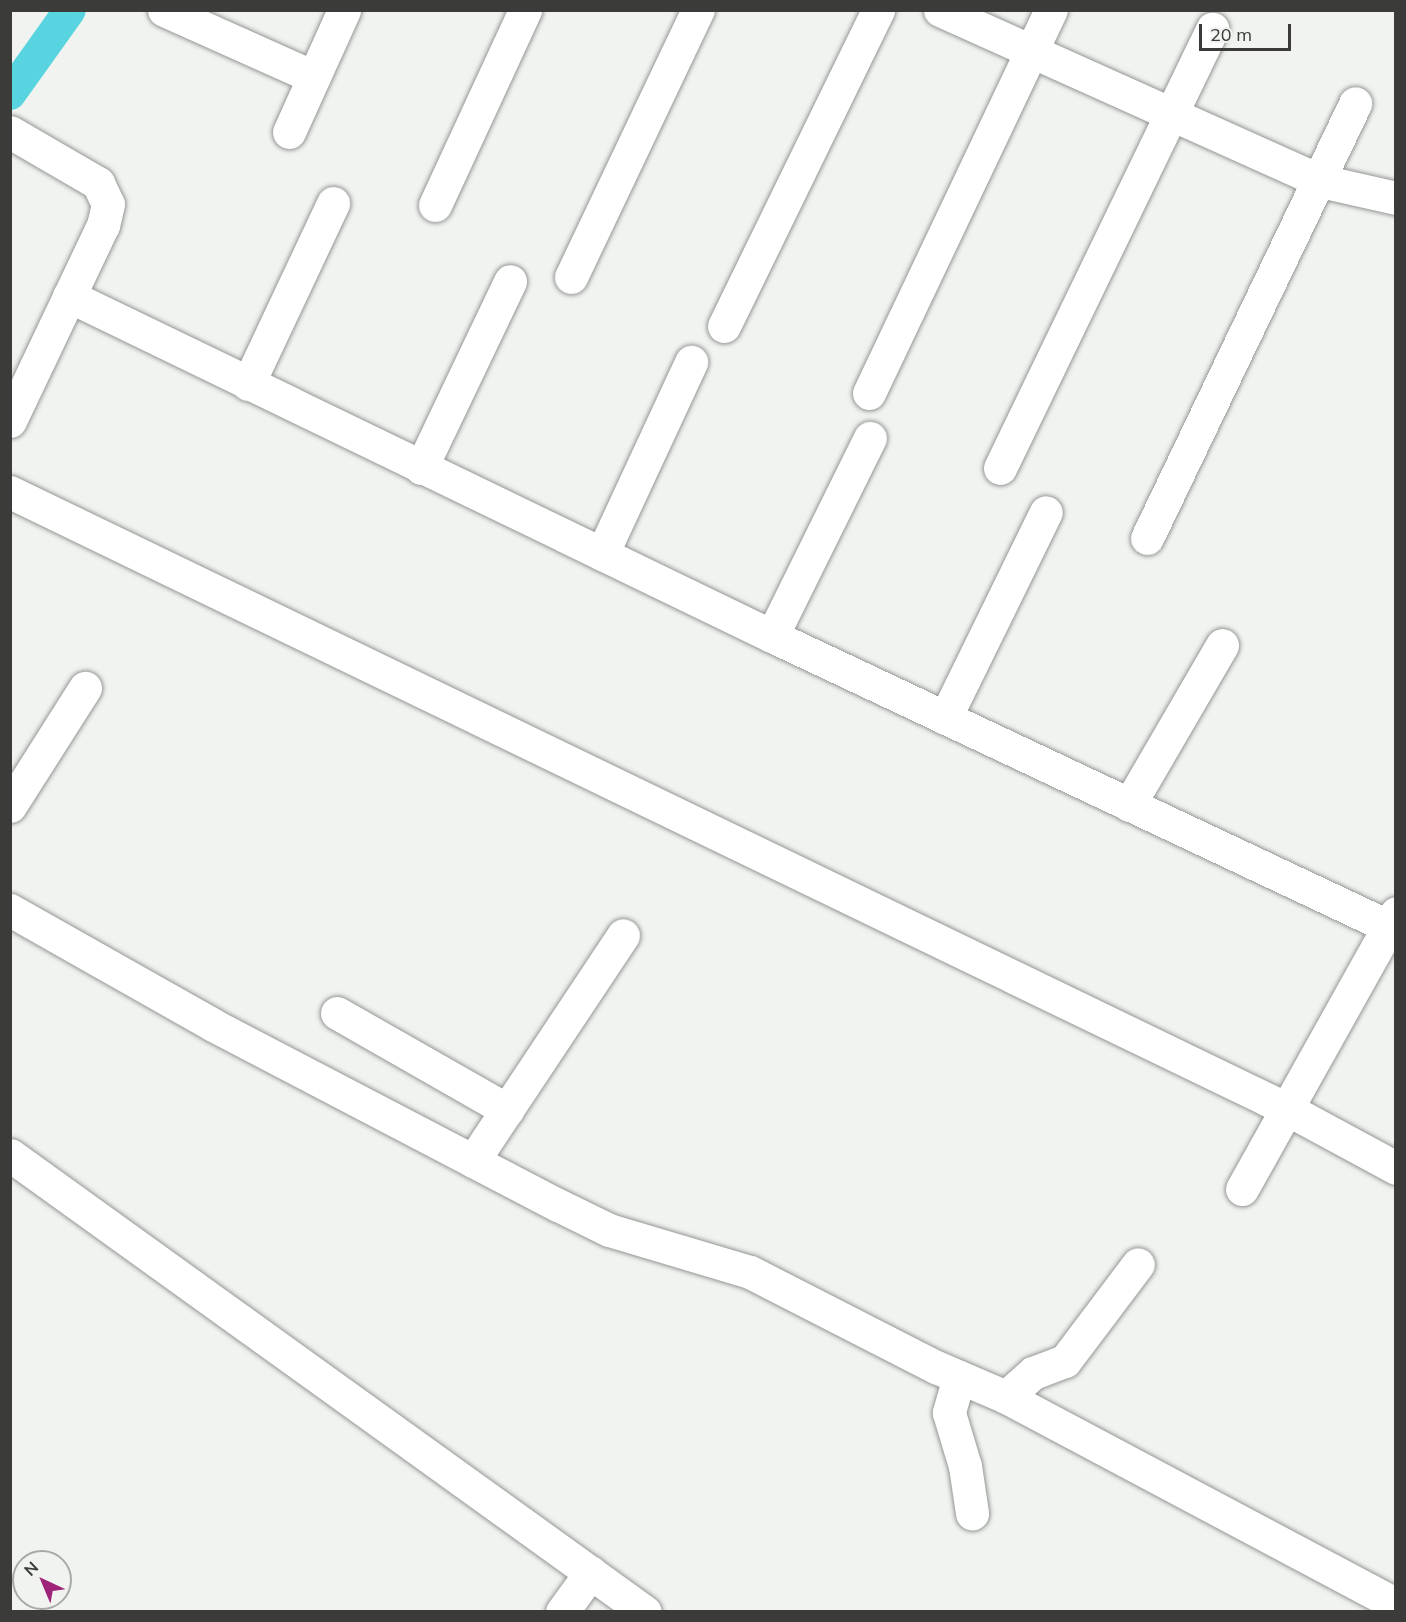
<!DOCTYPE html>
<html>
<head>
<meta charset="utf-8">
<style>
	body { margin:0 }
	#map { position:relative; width:1406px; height:1622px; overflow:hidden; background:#f0f3ef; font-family:Mulish,sans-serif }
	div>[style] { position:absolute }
	.canal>* { height:32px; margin:-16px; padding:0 16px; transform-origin:16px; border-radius:16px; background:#58d3e0 }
	.roads { filter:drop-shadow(0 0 2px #949794) drop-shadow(0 0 2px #949794) }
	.minor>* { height:33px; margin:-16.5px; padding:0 16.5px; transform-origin:16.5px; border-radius:16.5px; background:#fff }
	span { translate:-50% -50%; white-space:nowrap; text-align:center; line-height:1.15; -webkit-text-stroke:6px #f0f3ef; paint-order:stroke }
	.frame { position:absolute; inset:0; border:12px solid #3b3c3a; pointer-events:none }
	.north { position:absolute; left:12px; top:1550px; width:60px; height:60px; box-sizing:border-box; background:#f0f3ef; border:2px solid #a8aaa7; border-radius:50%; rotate:316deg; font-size:16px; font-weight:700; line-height:24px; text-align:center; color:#3b3c3a }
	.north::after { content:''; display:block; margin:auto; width:21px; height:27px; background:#9f2379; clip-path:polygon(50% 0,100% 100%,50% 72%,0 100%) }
	.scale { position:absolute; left:1199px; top:24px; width:92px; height:27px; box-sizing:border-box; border:3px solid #3b3c3a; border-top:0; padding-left:8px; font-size:18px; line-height:21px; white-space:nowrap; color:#3b3c3a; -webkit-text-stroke:4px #f0f3ef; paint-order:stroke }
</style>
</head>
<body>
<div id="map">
	<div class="canal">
		<i style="left:10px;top:94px;width:103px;rotate:-54.5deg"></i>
	</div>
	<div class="roads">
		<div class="minor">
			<i style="left:164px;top:10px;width:164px;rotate:24.1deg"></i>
			<i style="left:940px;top:10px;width:418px;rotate:24.2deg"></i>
			<i style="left:1321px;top:181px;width:77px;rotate:12.8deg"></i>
			<i style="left:10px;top:132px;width:102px;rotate:30.1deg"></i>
			<i style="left:98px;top:183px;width:23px;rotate:65deg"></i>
			<i style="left:108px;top:204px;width:22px;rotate:103deg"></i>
			<i style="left:103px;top:225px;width:217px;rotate:115.4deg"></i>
			<i style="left:289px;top:132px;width:134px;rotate:-65.7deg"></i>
			<i style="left:435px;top:205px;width:215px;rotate:-65.2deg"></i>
			<i style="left:571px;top:277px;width:296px;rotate:-64.6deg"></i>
			<i style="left:69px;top:296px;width:781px;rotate:25.81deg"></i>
			<i style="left:772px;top:636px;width:690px;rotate:25.23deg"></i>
			<i style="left:724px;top:326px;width:352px;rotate:-64deg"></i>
			<i style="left:248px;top:384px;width:200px;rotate:-64.8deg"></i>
			<i style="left:869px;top:393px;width:424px;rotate:-64.6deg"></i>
			<i style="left:421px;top:468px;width:207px;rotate:-64.5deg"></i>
			<i style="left:1000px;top:468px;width:488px;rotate:-64.2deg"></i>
			<i style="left:10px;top:492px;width:1418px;rotate:25.79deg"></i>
			<i style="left:1287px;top:1109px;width:124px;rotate:28.4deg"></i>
			<i style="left:1147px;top:538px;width:482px;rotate:-64.4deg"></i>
			<i style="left:602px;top:554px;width:212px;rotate:-65.1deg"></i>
			<i style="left:772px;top:636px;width:221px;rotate:-63.7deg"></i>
			<i style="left:945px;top:718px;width:229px;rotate:-63.9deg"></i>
			<i style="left:1129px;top:805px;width:185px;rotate:-59.8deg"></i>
			<i style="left:10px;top:806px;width:140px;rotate:-57.6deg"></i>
			<i style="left:10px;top:910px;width:233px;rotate:29.5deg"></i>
			<i style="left:213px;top:1025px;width:389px;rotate:27.6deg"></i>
			<i style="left:558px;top:1205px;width:57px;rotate:26.1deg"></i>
			<i style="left:609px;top:1230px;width:147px;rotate:16.6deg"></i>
			<i style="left:750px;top:1272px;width:209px;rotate:27.1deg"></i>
			<i style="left:936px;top:1367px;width:76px;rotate:23.2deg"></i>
			<i style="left:1006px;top:1397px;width:442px;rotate:28deg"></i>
			<i style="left:337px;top:1013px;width:196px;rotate:29.7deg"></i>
			<i style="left:10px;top:1155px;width:782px;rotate:35.74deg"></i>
			<i style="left:473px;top:1161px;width:271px;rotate:-56.4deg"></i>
			<i style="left:1242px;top:1189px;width:316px;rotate:-60.8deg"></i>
			<i style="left:959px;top:1377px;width:37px;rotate:106deg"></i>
			<i style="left:949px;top:1413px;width:55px;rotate:73.2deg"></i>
			<i style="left:965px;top:1466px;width:48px;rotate:81.5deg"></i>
			<i style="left:1006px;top:1397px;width:36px;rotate:-42deg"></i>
			<i style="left:1033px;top:1373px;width:34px;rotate:-21deg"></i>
			<i style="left:1065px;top:1361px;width:121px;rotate:-53deg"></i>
			<i style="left:562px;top:1612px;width:49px;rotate:-54.1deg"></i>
		</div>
	</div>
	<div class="frame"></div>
	<div class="north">N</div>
	<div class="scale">20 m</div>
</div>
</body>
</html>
